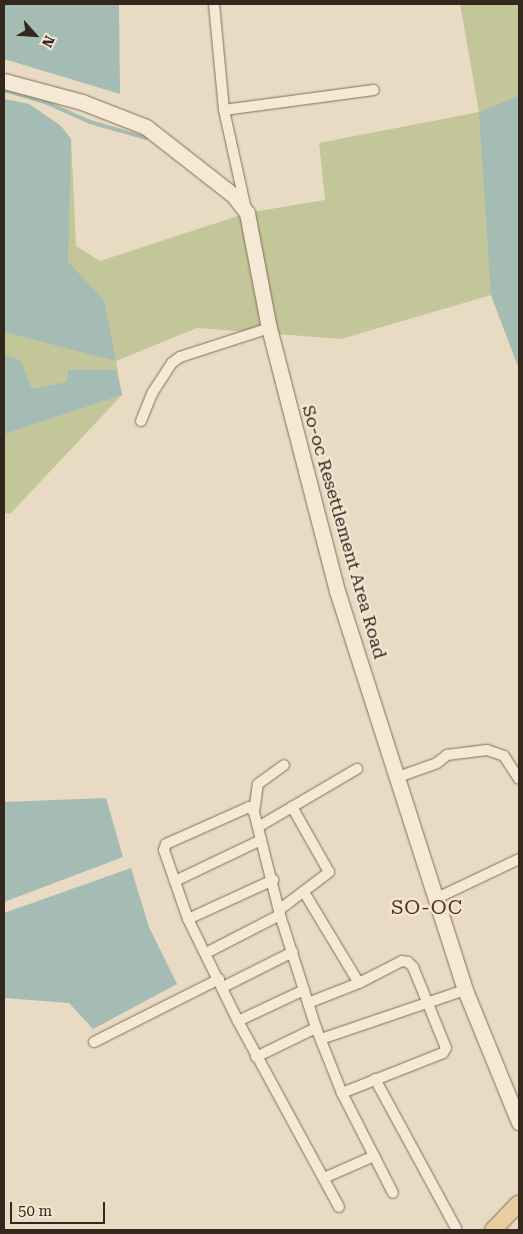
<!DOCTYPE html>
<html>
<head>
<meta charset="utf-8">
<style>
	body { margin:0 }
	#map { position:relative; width:523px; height:1234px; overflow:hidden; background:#e9dbc3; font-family:"Roboto Serif",serif }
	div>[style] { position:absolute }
	.green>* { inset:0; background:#c3c698 }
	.water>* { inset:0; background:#a4bcb4 }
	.stream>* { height:4px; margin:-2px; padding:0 2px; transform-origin:2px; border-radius:2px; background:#a4bcb4 }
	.roads { filter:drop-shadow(0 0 1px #816d5b) drop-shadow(0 0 1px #816d5b) }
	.street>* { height:10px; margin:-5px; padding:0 5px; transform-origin:5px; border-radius:5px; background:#f5e9d5 }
	.secondary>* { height:15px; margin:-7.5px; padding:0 7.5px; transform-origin:7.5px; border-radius:7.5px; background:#f5e9d5 }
	.primary>* { height:16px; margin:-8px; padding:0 8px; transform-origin:8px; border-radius:8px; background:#e9cd9e }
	span { translate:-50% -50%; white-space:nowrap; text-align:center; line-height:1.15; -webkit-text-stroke:4.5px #f1e6d1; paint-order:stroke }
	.street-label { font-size:18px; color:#33271e }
	.quarter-label { font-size:20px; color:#5b2a22; letter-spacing:1px }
	.frame { position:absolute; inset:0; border:5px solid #33271e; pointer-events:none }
	.north { position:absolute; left:10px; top:10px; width:50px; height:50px; -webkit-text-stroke:4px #f1e6d1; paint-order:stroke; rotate:116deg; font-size:14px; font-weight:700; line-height:20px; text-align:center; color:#33271e }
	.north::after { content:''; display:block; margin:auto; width:18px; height:22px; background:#33271e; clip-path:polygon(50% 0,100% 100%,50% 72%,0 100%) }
	.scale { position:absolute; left:10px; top:1202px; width:95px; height:22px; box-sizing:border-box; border:2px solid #33271e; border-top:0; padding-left:6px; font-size:15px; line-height:18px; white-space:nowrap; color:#33271e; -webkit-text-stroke:4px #f1e6d1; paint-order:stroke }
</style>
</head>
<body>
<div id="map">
	<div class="green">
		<i style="clip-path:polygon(460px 4px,519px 4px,519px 369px,491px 295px,341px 339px,197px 328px,116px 361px,122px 395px,10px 514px,4px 512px,4px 99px,29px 104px,61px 126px,71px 139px,76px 246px,100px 261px,247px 213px,325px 200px,319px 143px,479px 112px)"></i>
	</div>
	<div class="water">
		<i style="clip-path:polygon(4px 4px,119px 4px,120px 94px,4px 59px)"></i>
		<i style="clip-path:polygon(519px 96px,519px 369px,491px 295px,479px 112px)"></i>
		<i style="clip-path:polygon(4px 99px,29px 104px,61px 126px,71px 139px,68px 262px,104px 300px,116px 361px,4px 332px)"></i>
		<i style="clip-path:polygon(4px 355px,20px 360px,32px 389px,67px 382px,68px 370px,116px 370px,122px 395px,4px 434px)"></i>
		<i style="clip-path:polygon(106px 798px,123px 857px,4px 902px,4px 802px)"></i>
		<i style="clip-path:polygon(131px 868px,149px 927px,177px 984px,93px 1029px,69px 1003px,4px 998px,4px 913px)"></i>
	</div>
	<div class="stream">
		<i style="left:4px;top:90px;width:43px;rotate:16.3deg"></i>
		<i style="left:45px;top:102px;width:49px;rotate:24deg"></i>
		<i style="left:90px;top:122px;width:58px;rotate:15.9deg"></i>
	</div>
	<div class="roads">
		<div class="street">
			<i style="left:214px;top:4px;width:106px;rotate:84.6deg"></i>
			<i style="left:224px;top:110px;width:101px;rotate:77.5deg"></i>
			<i style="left:224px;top:110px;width:151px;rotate:-7.6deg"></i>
			<i style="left:141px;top:421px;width:31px;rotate:-68deg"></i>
			<i style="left:153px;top:392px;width:35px;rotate:-57deg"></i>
			<i style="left:172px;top:363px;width:10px;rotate:-37deg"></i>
			<i style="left:180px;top:357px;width:94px;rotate:-18deg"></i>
			<i style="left:398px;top:777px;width:41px;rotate:-19.7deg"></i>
			<i style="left:437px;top:763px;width:13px;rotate:-39deg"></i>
			<i style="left:447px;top:755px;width:40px;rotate:-7.1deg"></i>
			<i style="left:487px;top:750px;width:18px;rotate:19deg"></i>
			<i style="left:504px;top:756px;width:27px;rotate:57deg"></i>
			<i style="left:254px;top:812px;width:28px;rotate:-82deg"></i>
			<i style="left:258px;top:784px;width:32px;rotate:-36deg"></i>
			<i style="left:258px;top:827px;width:115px;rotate:-30.4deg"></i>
			<i style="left:175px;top:881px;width:95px;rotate:-25.5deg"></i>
			<i style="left:304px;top:892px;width:106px;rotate:58.9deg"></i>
			<i style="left:437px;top:898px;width:91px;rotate:-25.4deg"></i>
			<i style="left:279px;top:910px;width:63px;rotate:-37.2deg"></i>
			<i style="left:329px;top:872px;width:75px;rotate:-119.6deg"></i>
			<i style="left:188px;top:919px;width:94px;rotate:-24.6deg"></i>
			<i style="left:206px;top:953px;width:83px;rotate:-27.2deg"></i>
			<i style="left:223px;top:987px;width:78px;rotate:-26.6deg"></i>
			<i style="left:308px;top:1003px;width:55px;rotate:-21.4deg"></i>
			<i style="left:359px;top:983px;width:48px;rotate:-27.1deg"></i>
			<i style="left:402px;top:961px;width:6px;rotate:9deg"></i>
			<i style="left:408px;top:962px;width:7px;rotate:45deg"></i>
			<i style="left:413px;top:967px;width:87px;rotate:67.8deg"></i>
			<i style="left:446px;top:1048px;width:6px;rotate:121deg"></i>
			<i style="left:443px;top:1053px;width:109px;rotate:158.4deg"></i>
			<i style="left:238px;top:1021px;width:73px;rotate:-25.2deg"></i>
			<i style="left:321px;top:1039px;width:152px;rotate:-18.8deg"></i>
			<i style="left:94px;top:1042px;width:140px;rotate:-26.7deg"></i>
			<i style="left:256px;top:1057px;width:67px;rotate:-25.8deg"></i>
			<i style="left:375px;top:1079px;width:170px;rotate:61.5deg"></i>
			<i style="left:324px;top:1178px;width:55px;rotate:-23.7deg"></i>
			<i style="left:339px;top:1207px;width:212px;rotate:-118.5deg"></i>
			<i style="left:238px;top:1021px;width:114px;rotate:-116.1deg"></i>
			<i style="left:188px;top:919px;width:73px;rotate:-109.2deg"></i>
			<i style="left:164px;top:850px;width:6px;rotate:-72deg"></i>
			<i style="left:166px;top:844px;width:91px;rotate:-24deg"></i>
			<i style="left:249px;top:807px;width:7px;rotate:45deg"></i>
			<i style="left:254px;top:812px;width:106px;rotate:75.8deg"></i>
			<i style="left:280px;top:915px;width:119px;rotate:72.3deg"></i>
			<i style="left:316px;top:1028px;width:70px;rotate:68.2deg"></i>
			<i style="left:342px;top:1093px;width:112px;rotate:63deg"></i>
		</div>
		<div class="secondary">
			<i style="left:4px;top:81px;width:81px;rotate:15.1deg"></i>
			<i style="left:82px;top:102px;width:69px;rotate:21.3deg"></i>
			<i style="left:146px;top:127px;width:110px;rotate:38deg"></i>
			<i style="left:233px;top:195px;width:23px;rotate:52deg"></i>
			<i style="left:247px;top:213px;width:117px;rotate:79.2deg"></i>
			<i style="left:269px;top:328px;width:272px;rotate:75.5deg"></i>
			<i style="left:337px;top:591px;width:419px;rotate:72.2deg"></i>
			<i style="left:465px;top:990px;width:143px;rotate:67.8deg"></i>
		</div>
		<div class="primary">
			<i style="left:493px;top:1230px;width:37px;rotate:-46deg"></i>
		</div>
	</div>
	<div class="street-label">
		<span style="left:344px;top:532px;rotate:74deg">So-oc Resettlement Area Road</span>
	</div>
	<div class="quarter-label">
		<span style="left:427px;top:907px">SO-OC</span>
	</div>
	<div class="frame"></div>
	<div class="north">N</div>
	<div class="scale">50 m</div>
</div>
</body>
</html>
